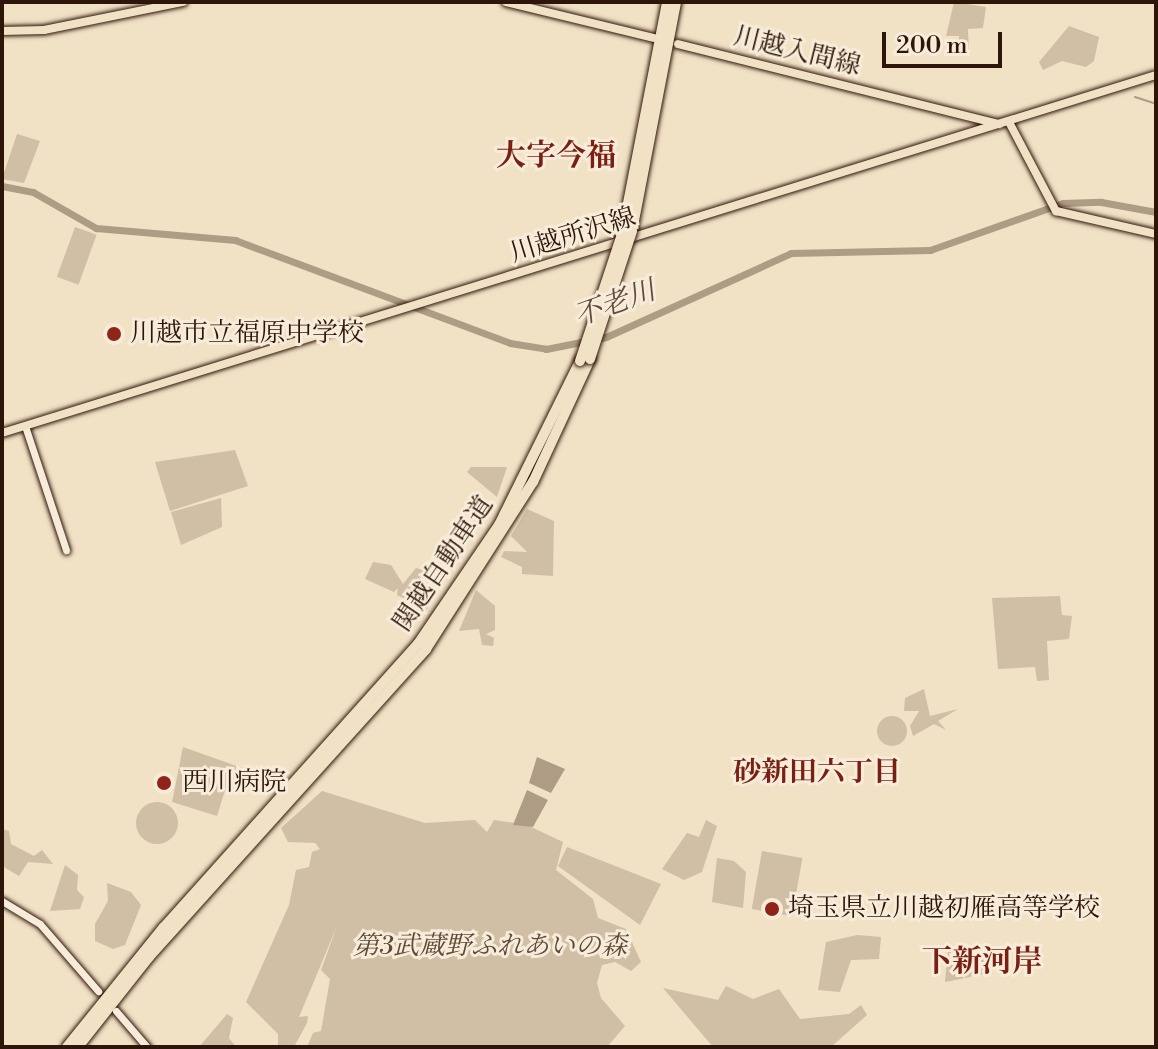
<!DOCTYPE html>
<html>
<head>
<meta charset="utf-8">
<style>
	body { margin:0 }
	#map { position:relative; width:1158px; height:1049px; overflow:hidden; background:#f1e1c5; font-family:"Libre Bodoni","Noto Serif JP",serif }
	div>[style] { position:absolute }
	.green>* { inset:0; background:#d0bea5; transform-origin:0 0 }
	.round { border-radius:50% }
	.water>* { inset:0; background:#af9c85 }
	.stream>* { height:2px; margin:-1px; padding:0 1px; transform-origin:1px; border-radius:1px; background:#af9c85 }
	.river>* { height:7px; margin:-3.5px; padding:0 3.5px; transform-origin:3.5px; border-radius:3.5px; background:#af9c85 }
	.roads { filter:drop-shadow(0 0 2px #2e1509) drop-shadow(0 0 2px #2e1509) }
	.secondary>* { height:7px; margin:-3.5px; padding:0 3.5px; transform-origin:3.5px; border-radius:3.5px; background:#f6ecd9 }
	.primary>* { height:8px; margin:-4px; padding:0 4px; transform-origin:4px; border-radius:4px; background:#f1e1c5 }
	.highway>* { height:10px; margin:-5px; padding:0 5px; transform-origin:5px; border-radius:5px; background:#f1e1c5 }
	.bridges { filter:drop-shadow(0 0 2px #2e1509) drop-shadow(0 0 2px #2e1509) }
	.highway-bridge>* { height:10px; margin:-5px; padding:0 5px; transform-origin:5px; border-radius:5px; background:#f1e1c5 }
	.dots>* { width:22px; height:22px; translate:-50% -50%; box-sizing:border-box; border:4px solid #f6ecd9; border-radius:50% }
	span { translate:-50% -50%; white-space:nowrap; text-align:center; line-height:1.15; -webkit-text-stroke:6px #f6ecd9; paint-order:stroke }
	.street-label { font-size:26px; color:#2e1509 }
	.poi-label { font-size:26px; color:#2e1509 }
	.left { translate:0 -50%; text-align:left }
	.park-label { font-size:26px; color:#5f4838; font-style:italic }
	.water-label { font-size:28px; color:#624b3b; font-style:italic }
	.neighbourhood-label { font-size:28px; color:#7a1f14; font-weight:700 }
	.quarter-label { font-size:30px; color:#7a1f14; font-weight:700 }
	.frame { position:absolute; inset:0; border:4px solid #2e1509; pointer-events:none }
	.scale { position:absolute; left:882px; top:32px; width:120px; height:36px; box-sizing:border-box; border:4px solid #2e1509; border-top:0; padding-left:10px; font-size:24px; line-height:28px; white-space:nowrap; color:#2e1509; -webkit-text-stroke:6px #f6ecd9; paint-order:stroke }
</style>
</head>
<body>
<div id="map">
	<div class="green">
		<i style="clip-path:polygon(954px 2px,986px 7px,983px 28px,968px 29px,969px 55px,959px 53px,959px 36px,946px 36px)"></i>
		<i style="clip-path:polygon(1069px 26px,1099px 37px,1094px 61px,1086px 67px,1062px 61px,1043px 70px,1039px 62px)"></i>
		<i style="clip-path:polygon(17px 134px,40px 141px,24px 183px,2px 179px)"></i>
		<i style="left:75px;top:227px;width:23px;height:53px;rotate:20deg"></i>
		<i style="clip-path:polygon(235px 450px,248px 486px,170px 511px,155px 462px)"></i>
		<i style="clip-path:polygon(471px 467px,507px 467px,497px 497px,467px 472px)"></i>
		<i style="clip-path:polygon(221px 498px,222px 527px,181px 545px,171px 512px)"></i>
		<i style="clip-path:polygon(527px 509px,554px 521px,553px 576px,522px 574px,522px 567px,501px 557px,504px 551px,527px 552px,511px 536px)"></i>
		<i style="clip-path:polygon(373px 562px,391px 565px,403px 584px,416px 568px,426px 571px,417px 590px,431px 601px,427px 609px,397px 595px,398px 588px,394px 592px,365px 579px)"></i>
		<i style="clip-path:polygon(476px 590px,495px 606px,495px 630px,486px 634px,494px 638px,493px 646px,482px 645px,479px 629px,459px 631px)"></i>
		<i style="clip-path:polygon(1060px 596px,1062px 615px,1072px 616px,1069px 639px,1047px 641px,1049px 680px,1037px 681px,1035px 667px,998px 669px,992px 598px)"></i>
		<i style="clip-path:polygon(924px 689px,930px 716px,958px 709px,938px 721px,946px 730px,934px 724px,913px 736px,910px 726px,919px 711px,904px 711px,905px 698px)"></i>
		<i class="round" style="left:877px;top:716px;width:30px;height:30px"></i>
		<i style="clip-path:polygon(183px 747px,245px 769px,242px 790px,226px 787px,217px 816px,172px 802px)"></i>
		<i style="clip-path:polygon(322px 791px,425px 823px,475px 820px,487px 832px,494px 820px,527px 825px,563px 842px,556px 870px,593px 899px,598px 918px,626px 929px,641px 962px,631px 971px,615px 962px,602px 965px,597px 983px,601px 998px,625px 1026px,607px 1047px,307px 1047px,313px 1033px,321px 1031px,330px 979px,321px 970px,337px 926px,299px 1017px,308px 1016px,307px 1023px,295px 1045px,278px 1045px,278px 1034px,246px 1002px,289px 905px,296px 870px,309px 867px,312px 852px,320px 849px,315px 843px,288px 842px,281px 828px)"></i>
		<i class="round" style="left:136px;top:802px;width:42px;height:42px"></i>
		<i style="clip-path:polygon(706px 820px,717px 826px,702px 872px,684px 880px,662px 869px,687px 833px,699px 837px)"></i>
		<i style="clip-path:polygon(2px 829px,9px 831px,11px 844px,34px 856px,42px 850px,53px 864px,28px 862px,19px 876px,2px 866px)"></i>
		<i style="clip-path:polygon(567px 847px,661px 884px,640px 925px,558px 866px)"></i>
		<i style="left:762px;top:851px;width:41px;height:59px;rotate:10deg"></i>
		<i style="clip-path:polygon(717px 858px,734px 861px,746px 872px,743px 908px,712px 902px)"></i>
		<i style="clip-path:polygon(65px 865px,78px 875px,77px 890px,84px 897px,80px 909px,50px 911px)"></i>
		<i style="clip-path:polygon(107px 883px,131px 892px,141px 905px,125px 945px,113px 949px,95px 941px,95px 924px,108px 901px)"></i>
		<i style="clip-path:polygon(857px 935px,881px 937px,879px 959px,851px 960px,840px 992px,818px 990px,826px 942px)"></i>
		<i style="clip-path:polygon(948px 949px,988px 954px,985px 974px,945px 982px)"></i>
		<i style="clip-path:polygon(726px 986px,753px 999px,779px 989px,800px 1019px,849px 1014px,861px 1005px,867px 1015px,831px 1047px,713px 1047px,663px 988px,718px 1000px)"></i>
		<i style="clip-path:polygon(227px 1014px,233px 1018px,229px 1038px,236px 1047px,199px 1047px)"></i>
	</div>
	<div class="water">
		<i style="clip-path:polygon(537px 757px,565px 769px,551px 793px,529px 783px)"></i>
		<i style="clip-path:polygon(527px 790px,548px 800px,533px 827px,513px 825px)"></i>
	</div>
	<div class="stream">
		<i style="left:1135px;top:97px;width:22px;rotate:18deg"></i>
	</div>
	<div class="river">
		<i style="left:2px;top:186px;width:32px;rotate:11deg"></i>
		<i style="left:33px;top:192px;width:73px;rotate:29.7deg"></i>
		<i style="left:96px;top:228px;width:140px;rotate:4.9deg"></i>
		<i style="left:235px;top:240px;width:294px;rotate:20.5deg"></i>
		<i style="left:510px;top:343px;width:36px;rotate:9deg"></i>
		<i style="left:546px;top:349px;width:61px;rotate:-11.3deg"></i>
		<i style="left:606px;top:337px;width:203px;rotate:-24.4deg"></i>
		<i style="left:791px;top:253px;width:139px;rotate:-1.2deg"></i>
		<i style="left:930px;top:250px;width:141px;rotate:-19.5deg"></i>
		<i style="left:1063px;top:203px;width:38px;rotate:-2deg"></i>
		<i style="left:1101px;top:202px;width:56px;rotate:10.3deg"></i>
	</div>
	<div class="roads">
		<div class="secondary">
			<i style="left:25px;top:426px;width:131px;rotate:71.7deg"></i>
			<i style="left:2px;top:901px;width:44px;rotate:31.2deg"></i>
			<i style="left:40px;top:924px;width:89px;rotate:49.1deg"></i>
			<i style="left:116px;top:1011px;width:48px;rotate:49.3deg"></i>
		</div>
		<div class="primary">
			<i style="left:506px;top:2px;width:152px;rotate:13.7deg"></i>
			<i style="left:2px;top:31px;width:42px;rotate:-1.4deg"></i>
			<i style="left:44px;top:30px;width:142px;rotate:-11.4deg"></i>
			<i style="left:678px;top:44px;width:331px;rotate:14deg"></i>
			<i style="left:1009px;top:122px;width:101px;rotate:62.2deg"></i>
			<i style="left:1056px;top:211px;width:103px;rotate:13deg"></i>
			<i style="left:2px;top:433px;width:1208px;rotate:-17.24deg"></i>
		</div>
		<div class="highway">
			<i style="left:632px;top:231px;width:233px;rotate:-79.1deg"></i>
			<i style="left:622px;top:234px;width:236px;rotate:-79deg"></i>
			<i style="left:67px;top:1047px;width:154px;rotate:-51.1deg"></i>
			<i style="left:164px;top:927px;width:380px;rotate:-48.1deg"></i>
			<i style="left:418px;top:644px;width:144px;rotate:-55.8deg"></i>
			<i style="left:499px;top:525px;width:183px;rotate:-63.7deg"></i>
			<i style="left:78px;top:1047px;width:115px;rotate:-51.7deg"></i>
			<i style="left:149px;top:957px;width:414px;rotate:-48deg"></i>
			<i style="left:426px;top:649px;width:198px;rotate:-57.4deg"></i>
			<i style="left:533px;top:482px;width:136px;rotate:-65.1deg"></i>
		</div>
	</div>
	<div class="bridges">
		<div class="highway-bridge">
			<i style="left:590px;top:359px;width:135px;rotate:-71.8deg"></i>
			<i style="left:580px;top:361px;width:134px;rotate:-71.7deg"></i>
		</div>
	</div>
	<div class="dots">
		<i style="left:114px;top:334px;background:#8f2418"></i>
		<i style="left:164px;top:783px;background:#8f2418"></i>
		<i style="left:772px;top:909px;background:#8f2418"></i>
	</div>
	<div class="street-label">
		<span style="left:797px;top:52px;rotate:14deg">川越入間線</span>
		<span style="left:573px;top:236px;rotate:-17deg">川越所沢線</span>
		<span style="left:444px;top:564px;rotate:-56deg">関越自動車道</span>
	</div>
	<div class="poi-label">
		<span class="left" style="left:130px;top:334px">川越市立福原中学校</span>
		<span class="left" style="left:182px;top:783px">西川病院</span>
		<span class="left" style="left:788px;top:909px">埼玉県立川越初雁高等学校</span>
	</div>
	<div class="park-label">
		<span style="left:490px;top:947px">第3武蔵野ふれあいの森</span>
	</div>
	<div class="water-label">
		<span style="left:615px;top:304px;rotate:-20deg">不老川</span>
	</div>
	<div class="neighbourhood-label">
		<span style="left:817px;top:773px">砂新田六丁目</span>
	</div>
	<div class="quarter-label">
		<span style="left:556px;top:156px">大字今福</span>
		<span style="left:982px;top:962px">下新河岸</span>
	</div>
	<div class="frame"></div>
	<div class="scale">200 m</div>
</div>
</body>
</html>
